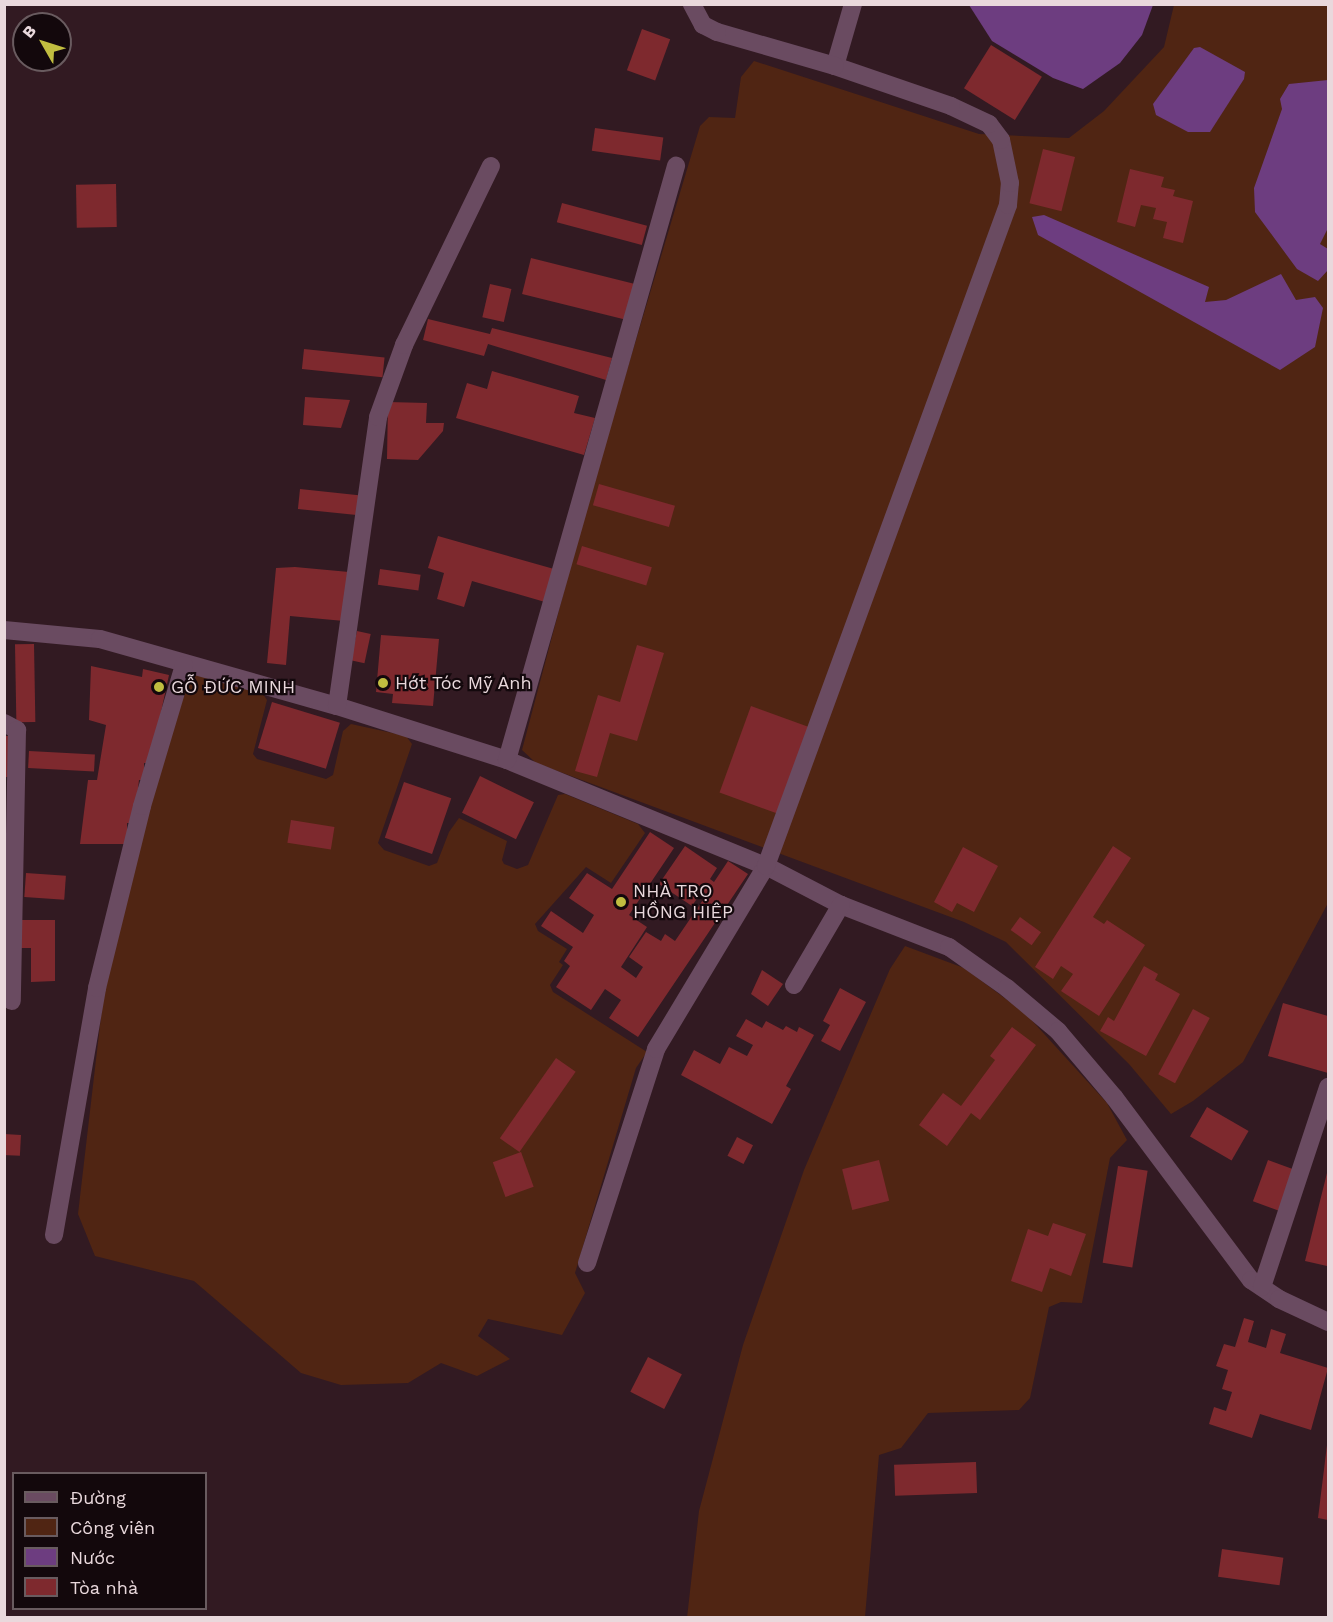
<!DOCTYPE html>
<html>
<head>
<meta charset="utf-8">
<style>
	body { margin:0 }
	#map { position:relative; width:1333px; height:1622px; overflow:hidden; background:#321a22; font-family:"Work Sans",sans-serif }
	div>[style] { position:absolute }
	.green>* { inset:0; background:#502513 }
	.water>* { inset:0; background:#6d3d80 }
	.building>* { inset:0; background:#7e292e; transform-origin:0 0 }
	.minor>* { height:18px; margin:-9px; padding:0 9px; transform-origin:9px; border-radius:9px; background:#6a4b61 }
	.dots>* { width:16px; height:16px; translate:-50% -50%; box-sizing:border-box; border:3px solid #13080c; border-radius:50% }
	span { translate:-50% -50%; white-space:nowrap; text-align:center; line-height:1.15; -webkit-text-stroke:4.5px #13080c; paint-order:stroke }
	.poi-label { font-size:18px; color:#e9d8dc }
	.left { translate:0 -50%; text-align:left }
	.frame { position:absolute; inset:0; border:6px solid #e9d8dc; pointer-events:none }
	.legend { position:absolute; left:12px; top:1472px; width:195px; height:138px; box-sizing:border-box; background:#13080c; border:2px solid #695b5f; margin:0; padding:8px 10px; list-style:none; font-size:18px; color:#e9d8dc }
	.legend li { display:flex; align-items:center; gap:12px; height:30px }
	.legend b { width:30px; border:2px solid #695b5f }
	.north { position:absolute; left:12px; top:12px; width:60px; height:60px; box-sizing:border-box; background:#13080c; border:2px solid #695b5f; border-radius:50%; rotate:309deg; font-size:16px; font-weight:700; line-height:24px; text-align:center; color:#e9d8dc }
	.north::after { content:''; display:block; margin:auto; width:21px; height:27px; background:#c1bd40; clip-path:polygon(50% 0,100% 100%,50% 72%,0 100%) }
</style>
</head>
<body>
<div id="map">
	<div class="green">
		<i style="clip-path:polygon(1174px 5px,1328px 5px,1328px 903px,1243px 1062px,1193px 1101px,1171px 1114px,1129px 1064px,1006px 942px,964px 922px,536px 763px,522px 750px,589px 497px,700px 126px,709px 117px,735px 118px,741px 77px,754px 61px,979px 134px,1069px 138px,1104px 111px,1164px 47px)"></i>
		<i style="clip-path:polygon(193px 672px,263px 694px,267px 700px,253px 754px,257px 759px,326px 779px,333px 775px,343px 731px,351px 724px,406px 736px,412px 744px,378px 843px,384px 850px,429px 866px,437px 863px,449px 832px,459px 818px,507px 841px,502px 860px,504px 864px,517px 869px,528px 865px,558px 795px,565px 794px,638px 824px,645px 833px,611px 883px,586px 867px,535px 924px,538px 931px,567px 949px,559px 962px,563px 965px,550px 985px,553px 992px,647px 1052px,636px 1068px,575px 1273px,585px 1293px,562px 1335px,488px 1319px,478px 1336px,510px 1359px,477px 1376px,441px 1363px,408px 1383px,341px 1385px,301px 1373px,194px 1281px,95px 1256px,78px 1214px,104px 991px,146px 807px,185px 675px)"></i>
		<i style="clip-path:polygon(905px 946px,964px 968px,1026px 1014px,1107px 1103px,1127px 1140px,1110px 1158px,1082px 1303px,1061px 1302px,1049px 1307px,1030px 1398px,1019px 1410px,928px 1413px,901px 1448px,879px 1455px,865px 1617px,687px 1618px,699px 1511px,743px 1345px,804px 1170px,890px 969px)"></i>
	</div>
	<div class="water">
		<i style="clip-path:polygon(969px 5px,969px 4px,1153px 5px,1142px 35px,1120px 63px,1083px 89px,1053px 78px,992px 41px)"></i>
		<i style="clip-path:polygon(1200px 47px,1245px 72px,1244px 79px,1210px 132px,1188px 132px,1156px 115px,1153px 104px,1194px 48px)"></i>
		<i style="clip-path:polygon(1328px 80px,1328px 228px,1320px 244px,1328px 249px,1328px 270px,1318px 281px,1297px 269px,1255px 212px,1254px 188px,1282px 109px,1280px 99px,1289px 84px)"></i>
		<i style="clip-path:polygon(1044px 215px,1209px 287px,1205px 302px,1226px 300px,1281px 274px,1296px 300px,1315px 297px,1323px 308px,1315px 347px,1280px 370px,1038px 235px,1032px 217px)"></i>
	</div>
	<div class="building">
		<i style="left:642px;top:29px;width:30px;height:44px;rotate:20deg"></i>
		<i style="left:991px;top:45px;width:60px;height:51px;rotate:32deg"></i>
		<i style="left:595px;top:128px;width:69px;height:23px;rotate:8deg"></i>
		<i style="left:1043px;top:149px;width:33px;height:56px;rotate:14deg"></i>
		<i style="clip-path:polygon(1130px 169px,1164px 177px,1161px 187px,1175px 190px,1173px 196px,1193px 201px,1183px 243px,1163px 238px,1167px 222px,1153px 219px,1156px 208px,1141px 205px,1135px 227px,1117px 222px)"></i>
		<i style="left:116px;top:184px;width:43px;height:40px;rotate:89deg"></i>
		<i style="left:562px;top:203px;width:88px;height:20px;rotate:15deg"></i>
		<i style="left:531px;top:258px;width:106px;height:37px;rotate:14deg"></i>
		<i style="left:490px;top:284px;width:22px;height:34px;rotate:13deg"></i>
		<i style="clip-path:polygon(428px 319px,490px 334px,492px 328px,612px 358px,606px 380px,488px 344px,484px 356px,423px 340px)"></i>
		<i style="left:304px;top:349px;width:81px;height:20px;rotate:6deg"></i>
		<i style="clip-path:polygon(492px 371px,579px 396px,574px 413px,595px 418px,584px 455px,456px 418px,467px 383px,487px 389px)"></i>
		<i style="clip-path:polygon(305px 397px,350px 400px,341px 428px,303px 425px)"></i>
		<i style="clip-path:polygon(388px 402px,427px 403px,426px 423px,444px 423px,443px 431px,418px 460px,387px 459px)"></i>
		<i style="left:599px;top:484px;width:79px;height:22px;rotate:16deg"></i>
		<i style="left:300px;top:489px;width:59px;height:20px;rotate:6deg"></i>
		<i style="clip-path:polygon(438px 536px,554px 569px,545px 602px,472px 581px,464px 607px,437px 599px,444px 573px,428px 568px)"></i>
		<i style="left:582px;top:546px;width:73px;height:19px;rotate:17deg"></i>
		<i style="clip-path:polygon(295px 567px,349px 572px,344px 621px,290px 616px,286px 665px,267px 663px,276px 568px)"></i>
		<i style="left:380px;top:569px;width:41px;height:16px;rotate:8deg"></i>
		<i style="left:357px;top:631px;width:14px;height:30px;rotate:12deg"></i>
		<i style="clip-path:polygon(381px 635px,439px 639px,433px 706px,392px 703px,393px 694px,376px 692px)"></i>
		<i style="left:34px;top:644px;width:78px;height:19px;rotate:89deg"></i>
		<i style="clip-path:polygon(637px 645px,664px 653px,637px 741px,610px 733px,597px 777px,575px 771px,598px 695px,620px 702px)"></i>
		<i style="clip-path:polygon(91px 666px,142px 677px,143px 669px,169px 675px,150px 763px,144px 763px,144px 780px,139px 780px,134px 823px,127px 823px,127px 844px,80px 844px,88px 780px,97px 780px,106px 725px,89px 720px)"></i>
		<i style="left:272px;top:702px;width:71px;height:48px;rotate:17deg"></i>
		<i style="left:751px;top:706px;width:63px;height:92px;rotate:20deg"></i>
		<i style="left:4px;top:736px;width:4px;height:41px"></i>
		<i style="left:29px;top:751px;width:66px;height:17px;rotate:3deg"></i>
		<i style="left:480px;top:776px;width:60px;height:41px;rotate:26deg"></i>
		<i style="left:404px;top:782px;width:50px;height:59px;rotate:19deg"></i>
		<i style="left:291px;top:820px;width:44px;height:23px;rotate:9deg"></i>
		<i style="clip-path:polygon(650px 832px,674px 848px,629px 915px,647px 927px,621px 967px,636px 978px,643px 967px,629px 957px,646px 932px,661px 941px,665px 934px,675px 941px,705px 897px,700px 894px,692px 906px,659px 884px,685px 846px,717px 868px,710px 879px,714px 882px,728px 861px,748px 874px,638px 1037px,609px 1018px,621px 1000px,605px 989px,591px 1010px,556px 987px,570px 966px,564px 961px,573px 947px,541px 926px,551px 911px,583px 933px,594px 915px,569px 898px,587px 873px,612px 889px)"></i>
		<i style="clip-path:polygon(1113px 846px,1131px 858px,1093px 917px,1104px 924px,1107px 920px,1145px 945px,1099px 1016px,1061px 991px,1073px 974px,1061px 966px,1053px 979px,1035px 967px)"></i>
		<i style="clip-path:polygon(963px 847px,998px 866px,974px 912px,957px 903px,952px 912px,934px 902px)"></i>
		<i style="left:26px;top:873px;width:40px;height:24px;rotate:4deg"></i>
		<i style="left:1020px;top:917px;width:26px;height:16px;rotate:36deg"></i>
		<i style="clip-path:polygon(20px 920px,55px 920px,55px 981px,31px 982px,31px 948px,20px 948px)"></i>
		<i style="clip-path:polygon(1144px 966px,1158px 974px,1155px 980px,1180px 994px,1146px 1056px,1100px 1031px,1108px 1017px,1114px 1021px)"></i>
		<i style="clip-path:polygon(762px 970px,783px 984px,768px 1006px,751px 994px)"></i>
		<i style="clip-path:polygon(840px 988px,866px 1002px,840px 1051px,821px 1041px,830px 1025px,823px 1021px)"></i>
		<i style="clip-path:polygon(1283px 1003px,1328px 1016px,1328px 1073px,1268px 1056px)"></i>
		<i style="left:1193px;top:1009px;width:19px;height:74px;rotate:28deg"></i>
		<i style="clip-path:polygon(746px 1019px,762px 1028px,766px 1021px,783px 1030px,786px 1026px,797px 1032px,799px 1027px,814px 1035px,786px 1086px,791px 1089px,772px 1124px,681px 1075px,694px 1050px,720px 1064px,729px 1047px,747px 1056px,753px 1045px,736px 1036px)"></i>
		<i style="clip-path:polygon(1012px 1027px,1036px 1045px,980px 1120px,971px 1113px,947px 1146px,919px 1125px,943px 1093px,961px 1106px,995px 1060px,990px 1056px)"></i>
		<i style="left:556px;top:1058px;width:24px;height:98px;rotate:35deg"></i>
		<i style="left:1207px;top:1107px;width:48px;height:34px;rotate:30deg"></i>
		<i style="left:4px;top:1134px;width:17px;height:21px;rotate:3deg"></i>
		<i style="left:737px;top:1137px;width:18px;height:21px;rotate:27deg"></i>
		<i style="left:521px;top:1152px;width:37px;height:30px;rotate:70deg"></i>
		<i style="left:879px;top:1160px;width:42px;height:38px;rotate:76deg"></i>
		<i style="left:1268px;top:1160px;width:32px;height:44px;rotate:20deg"></i>
		<i style="left:1118px;top:1166px;width:30px;height:98px;rotate:9deg"></i>
		<i style="clip-path:polygon(1328px 1169px,1328px 1261px,1327px 1266px,1305px 1261px)"></i>
		<i style="clip-path:polygon(1053px 1223px,1086px 1234px,1071px 1276px,1050px 1268px,1042px 1292px,1011px 1281px,1028px 1229px,1048px 1236px)"></i>
		<i style="clip-path:polygon(1244px 1318px,1254px 1321px,1248px 1342px,1266px 1348px,1271px 1329px,1286px 1334px,1280px 1353px,1328px 1368px,1311px 1430px,1260px 1414px,1252px 1438px,1209px 1424px,1214px 1407px,1226px 1411px,1232px 1392px,1222px 1389px,1228px 1370px,1216px 1366px,1224px 1344px,1235px 1347px)"></i>
		<i style="left:648px;top:1357px;width:38px;height:39px;rotate:27deg"></i>
		<i style="clip-path:polygon(1327px 1445px,1328px 1445px,1328px 1520px,1318px 1518px)"></i>
		<i style="left:976px;top:1462px;width:31px;height:82px;rotate:88deg"></i>
		<i style="left:1222px;top:1549px;width:62px;height:28px;rotate:8deg"></i>
	</div>
	<div class="minor">
		<i style="left:835px;top:66px;width:65px;rotate:-73.8deg"></i>
		<i style="left:4px;top:630px;width:96px;rotate:5.4deg"></i>
		<i style="left:100px;top:639px;width:246px;rotate:15.8deg"></i>
		<i style="left:337px;top:706px;width:178px;rotate:17.6deg"></i>
		<i style="left:507px;top:760px;width:280px;rotate:22.3deg"></i>
		<i style="left:766px;top:866px;width:85px;rotate:27.5deg"></i>
		<i style="left:841px;top:905px;width:116px;rotate:21.3deg"></i>
		<i style="left:949px;top:947px;width:71px;rotate:35.3deg"></i>
		<i style="left:1007px;top:988px;width:67px;rotate:40.1deg"></i>
		<i style="left:1058px;top:1031px;width:87px;rotate:49.7deg"></i>
		<i style="left:1114px;top:1097px;width:229px;rotate:53.2deg"></i>
		<i style="left:1251px;top:1280px;width:34px;rotate:34deg"></i>
		<i style="left:1279px;top:1299px;width:54px;rotate:25.1deg"></i>
		<i style="left:337px;top:706px;width:292px;rotate:-81.9deg"></i>
		<i style="left:378px;top:417px;width:77px;rotate:-70.1deg"></i>
		<i style="left:404px;top:345px;width:199px;rotate:-64.1deg"></i>
		<i style="left:4px;top:723px;width:15px;rotate:28deg"></i>
		<i style="left:17px;top:730px;width:271px;rotate:91.1deg"></i>
		<i style="left:507px;top:760px;width:618px;rotate:-74.12deg"></i>
		<i style="left:794px;top:985px;width:93px;rotate:-59.6deg"></i>
		<i style="left:54px;top:1235px;width:251px;rotate:-80.1deg"></i>
		<i style="left:97px;top:988px;width:187px;rotate:-76.1deg"></i>
		<i style="left:142px;top:806px;width:147px;rotate:-73.4deg"></i>
		<i style="left:587px;top:1263px;width:225px;rotate:-72.1deg"></i>
		<i style="left:656px;top:1049px;width:214px;rotate:-59deg"></i>
		<i style="left:766px;top:866px;width:704px;rotate:-69.89deg"></i>
		<i style="left:1008px;top:205px;width:22px;rotate:-85deg"></i>
		<i style="left:1010px;top:183px;width:44px;rotate:-101.8deg"></i>
		<i style="left:1001px;top:140px;width:20px;rotate:-127deg"></i>
		<i style="left:989px;top:124px;width:42px;rotate:-154.7deg"></i>
		<i style="left:951px;top:106px;width:123px;rotate:-161deg"></i>
		<i style="left:835px;top:66px;width:123px;rotate:-163.9deg"></i>
		<i style="left:717px;top:32px;width:16px;rotate:-153deg"></i>
		<i style="left:703px;top:25px;width:24px;rotate:-118deg"></i>
		<i style="left:1262px;top:1287px;width:211px;rotate:-71.7deg"></i>
	</div>
	<div class="dots">
		<i style="left:383px;top:683px;background:#c1bd40"></i>
		<i style="left:159px;top:687px;background:#c1bd40"></i>
		<i style="left:621px;top:902px;background:#c1bd40"></i>
	</div>
	<div class="poi-label">
		<span class="left" style="left:395px;top:683px">Hớt Tóc Mỹ Anh</span>
		<span class="left" style="left:171px;top:687px">GỖ ĐỨC MINH</span>
		<span class="left" style="left:633px;top:902px">NHÀ TRỌ<br>HỒNG HIỆP</span>
	</div>
	<div class="frame"></div>
	<ul class="legend">
	<li><b style="height:8px;background:#6a4b61"></b>Đường</li>
	<li><b style="height:16px;background:#502513"></b>Công viên</li>
	<li><b style="height:16px;background:#6d3d80"></b>Nước</li>
	<li><b style="height:16px;background:#7e292e"></b>Tòa nhà</li>
	</ul>
	<div class="north">B</div>
</div>
</body>
</html>
